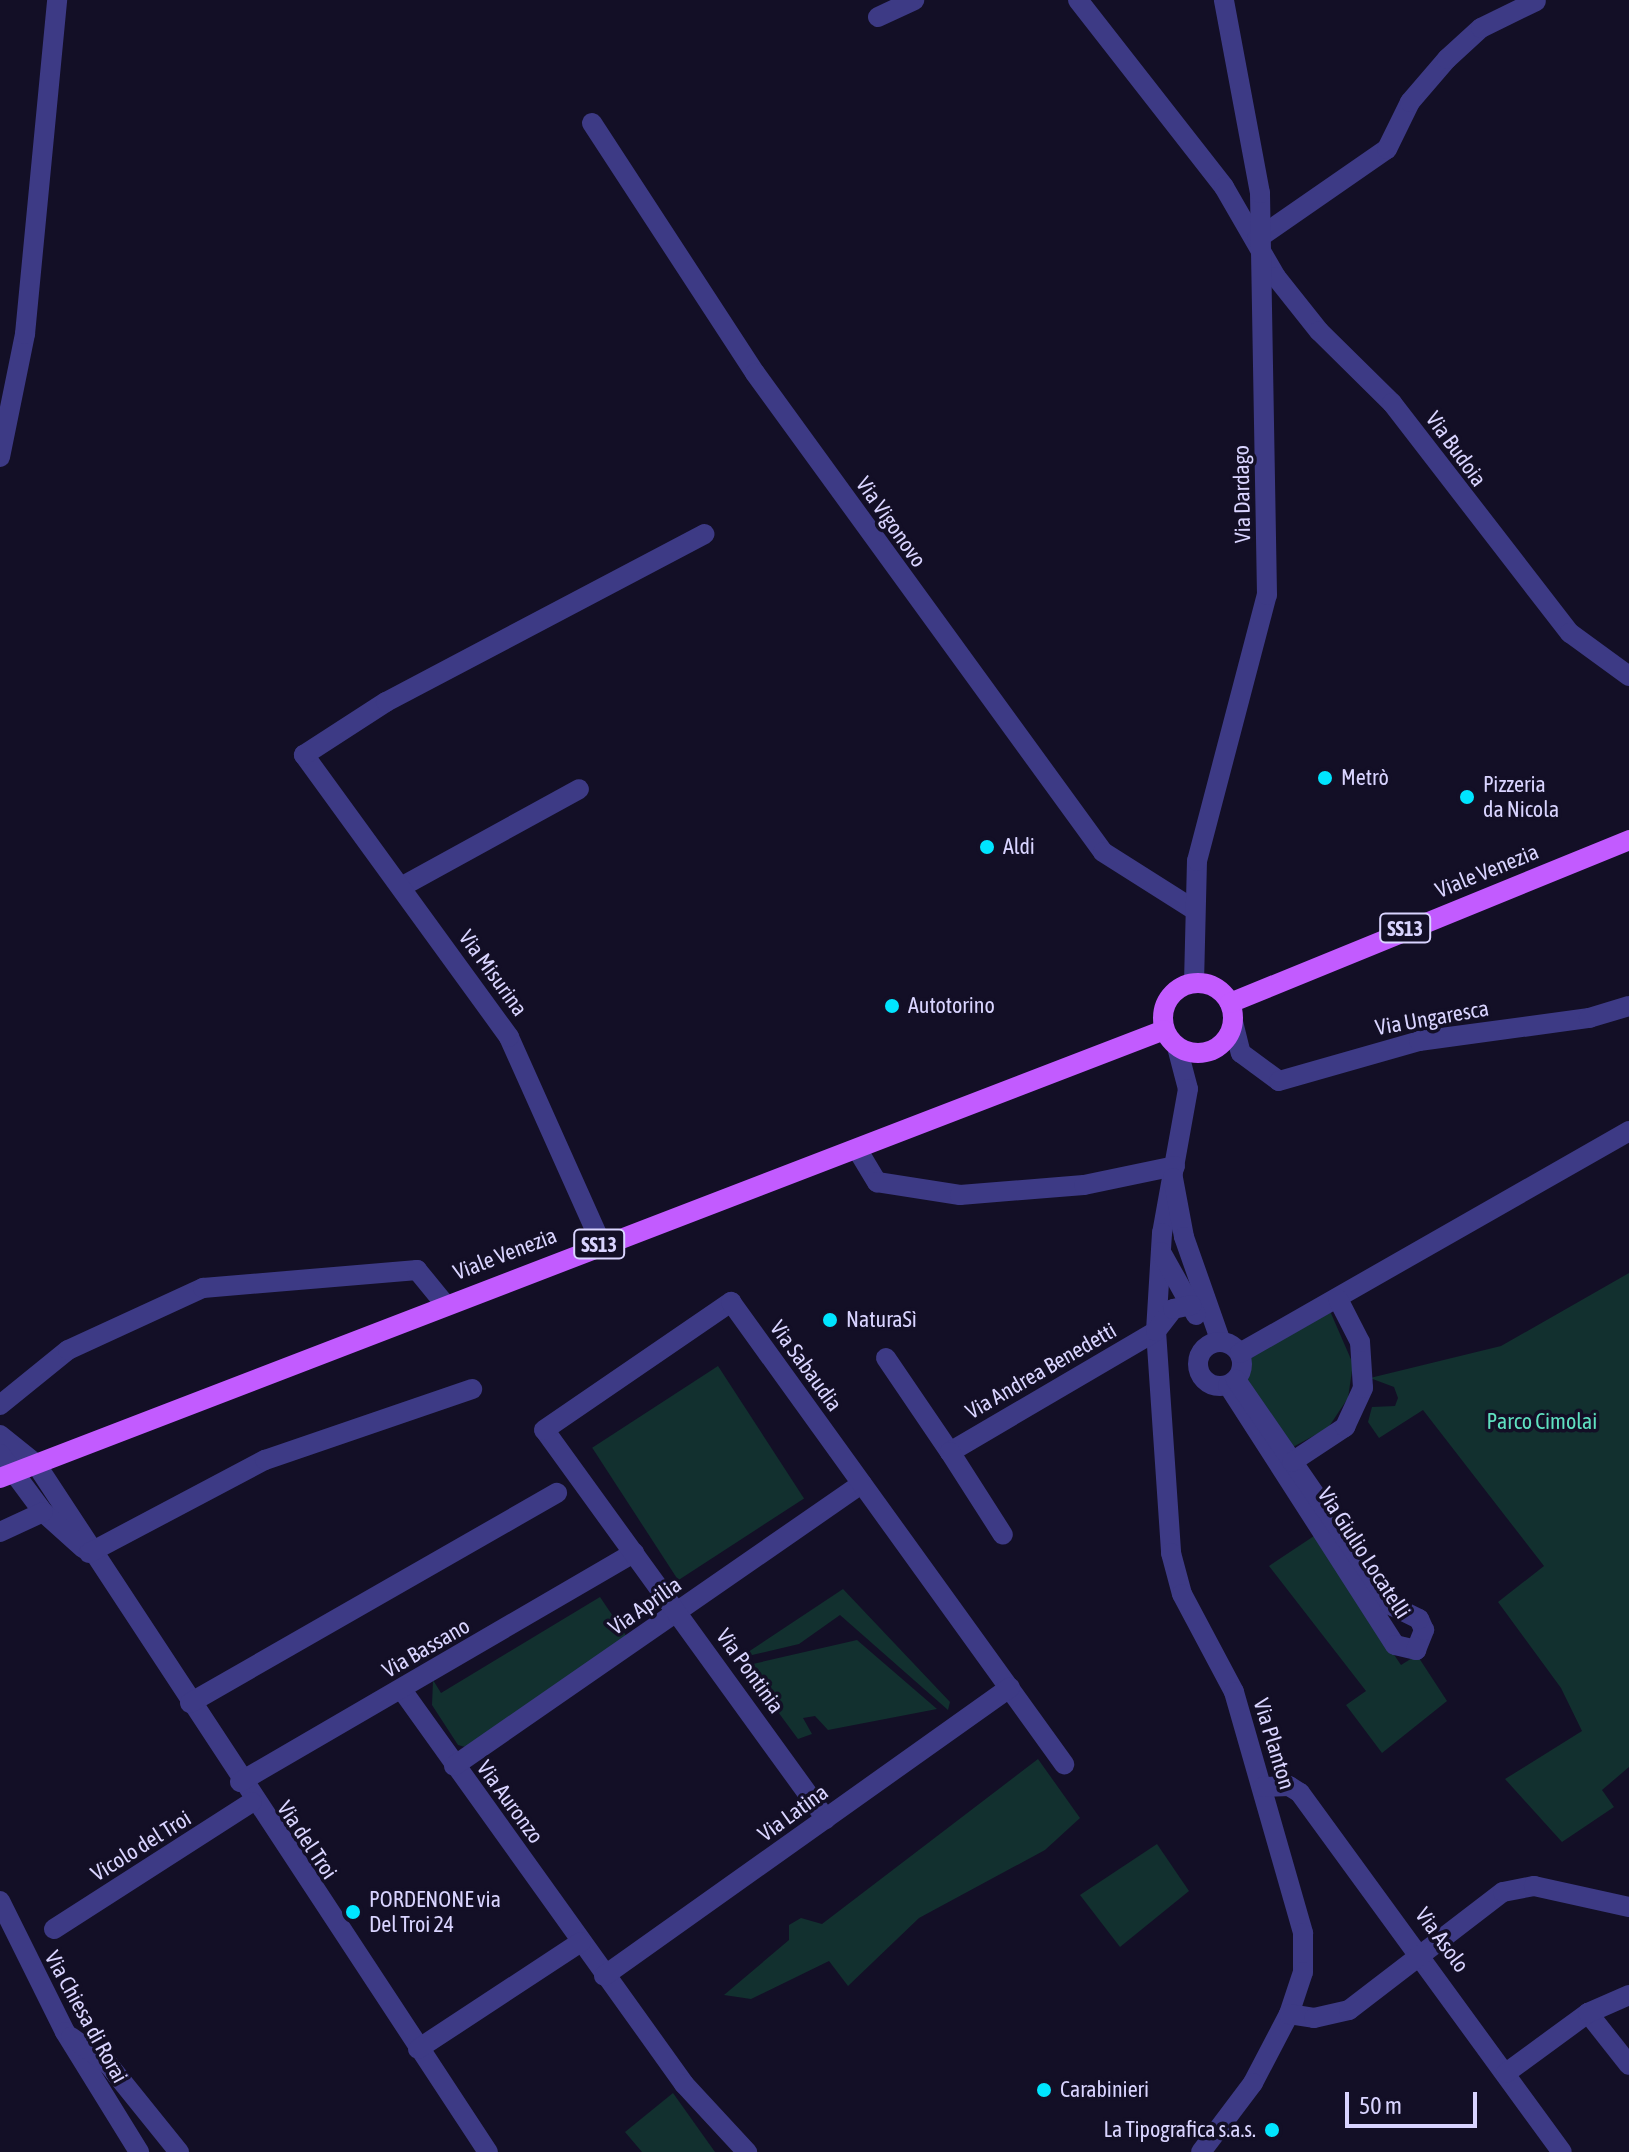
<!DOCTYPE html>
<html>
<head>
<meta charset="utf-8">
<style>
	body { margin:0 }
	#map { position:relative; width:1629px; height:2152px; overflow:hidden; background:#130f26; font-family:"Asap Condensed",sans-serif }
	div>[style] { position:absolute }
	.green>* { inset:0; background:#12302f; transform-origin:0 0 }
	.minor>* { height:20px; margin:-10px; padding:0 10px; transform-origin:10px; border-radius:10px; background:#3d3a85 }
	.minor>.ring { margin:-10px; padding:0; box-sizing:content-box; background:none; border:20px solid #3d3a85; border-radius:50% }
	.major>* { height:20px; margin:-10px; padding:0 10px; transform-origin:10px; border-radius:10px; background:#c25bff }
	.major>.ring { margin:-10px; padding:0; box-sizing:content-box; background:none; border:20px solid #c25bff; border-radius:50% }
	.dots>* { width:22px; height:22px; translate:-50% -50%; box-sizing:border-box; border:4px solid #130f26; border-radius:50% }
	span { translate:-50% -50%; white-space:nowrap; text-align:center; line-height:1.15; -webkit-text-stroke:7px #130f26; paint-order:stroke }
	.shield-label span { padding:2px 6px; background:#130f26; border:2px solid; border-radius:6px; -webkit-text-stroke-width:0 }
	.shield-label { font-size:20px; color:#d9d4ff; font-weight:700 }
	.street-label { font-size:22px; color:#d9d4ff }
	.poi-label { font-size:22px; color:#d9d4ff }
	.left { translate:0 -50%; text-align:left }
	.right { translate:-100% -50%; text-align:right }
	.park-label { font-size:22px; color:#5fe0c0 }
	.scale { position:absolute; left:1345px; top:2092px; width:132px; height:36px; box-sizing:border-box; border:4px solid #d9d4ff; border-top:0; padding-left:10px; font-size:24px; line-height:28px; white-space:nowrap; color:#d9d4ff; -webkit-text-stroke:6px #130f26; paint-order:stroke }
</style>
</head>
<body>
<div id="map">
	<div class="green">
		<i style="clip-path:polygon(1629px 1273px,1629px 1767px,1602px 1790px,1614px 1807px,1562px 1842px,1505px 1779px,1582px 1731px,1561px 1688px,1498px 1602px,1544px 1566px,1423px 1410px,1379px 1438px,1368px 1422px,1372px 1407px,1395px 1406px,1398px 1398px,1394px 1387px,1370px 1378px,1501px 1346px)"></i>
		<i style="clip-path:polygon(1330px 1311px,1353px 1364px,1348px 1398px,1328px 1428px,1293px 1447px,1241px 1380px,1247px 1355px)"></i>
		<i style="left:718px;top:1366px;width:158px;height:150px;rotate:57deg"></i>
		<i style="clip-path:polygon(1314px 1536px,1401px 1665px,1417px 1655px,1447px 1701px,1382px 1753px,1346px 1705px,1366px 1691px,1269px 1566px)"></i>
		<i style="clip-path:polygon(843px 1589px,950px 1702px,948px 1710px,840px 1615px,799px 1644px,739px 1658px)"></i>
		<i style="clip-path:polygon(600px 1597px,627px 1637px,465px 1747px,458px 1745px,432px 1705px,433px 1680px,441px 1693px)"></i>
		<i style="clip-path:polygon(857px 1640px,937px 1709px,828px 1730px,815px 1716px,803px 1718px,812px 1734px,798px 1739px,744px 1666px)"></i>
		<i style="clip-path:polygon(1038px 1759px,1080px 1818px,1045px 1850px,919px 1918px,848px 1986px,829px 1961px,751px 1999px,724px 1995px,789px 1940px,789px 1925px,801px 1918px,822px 1924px)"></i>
		<i style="clip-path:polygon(1157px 1844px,1189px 1891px,1120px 1947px,1080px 1895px)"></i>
		<i style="clip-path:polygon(673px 2093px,715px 2152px,642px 2152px,625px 2132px)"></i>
	</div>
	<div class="minor">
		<i style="left:1078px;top:0;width:237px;rotate:52deg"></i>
		<i style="left:1224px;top:187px;width:104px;rotate:60deg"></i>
		<i style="left:1276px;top:277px;width:69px;rotate:51.5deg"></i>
		<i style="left:1319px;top:331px;width:103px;rotate:44.6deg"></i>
		<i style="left:1392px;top:403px;width:291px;rotate:52.3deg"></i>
		<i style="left:1570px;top:633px;width:73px;rotate:36.1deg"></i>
		<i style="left:878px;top:17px;width:40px;rotate:-25deg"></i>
		<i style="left:592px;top:123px;width:298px;rotate:56.9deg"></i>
		<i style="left:755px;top:373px;width:592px;rotate:54deg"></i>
		<i style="left:1103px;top:852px;width:107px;rotate:32.3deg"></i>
		<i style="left:1257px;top:239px;width:158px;rotate:-34.7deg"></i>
		<i style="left:1387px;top:149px;width:52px;rotate:-63.9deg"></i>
		<i style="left:1410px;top:102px;width:57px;rotate:-49.3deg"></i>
		<i style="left:1447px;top:59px;width:46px;rotate:-42.4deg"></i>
		<i style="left:1481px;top:28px;width:61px;rotate:-26.1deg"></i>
		<i style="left:0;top:457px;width:126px;rotate:-78.5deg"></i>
		<i style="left:25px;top:334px;width:336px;rotate:-84.5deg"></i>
		<i style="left:401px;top:887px;width:203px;rotate:-28.8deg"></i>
		<i style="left:1194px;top:983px;width:122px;rotate:-88.6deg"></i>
		<i style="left:1197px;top:861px;width:275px;rotate:-75.3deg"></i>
		<i style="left:1267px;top:595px;width:402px;rotate:-91deg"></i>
		<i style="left:1260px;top:193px;width:196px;rotate:-100.6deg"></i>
		<i style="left:1233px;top:1022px;width:32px;rotate:76deg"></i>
		<i style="left:1241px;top:1053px;width:47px;rotate:36.4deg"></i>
		<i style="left:1279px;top:1081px;width:146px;rotate:-15.9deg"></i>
		<i style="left:1419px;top:1041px;width:172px;rotate:-7.7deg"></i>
		<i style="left:1589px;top:1018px;width:42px;rotate:-16.7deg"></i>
		<i style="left:1177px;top:1047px;width:43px;rotate:75.3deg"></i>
		<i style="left:1188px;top:1089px;width:146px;rotate:100.2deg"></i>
		<i style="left:1162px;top:1233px;width:98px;rotate:93.5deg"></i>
		<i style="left:1156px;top:1331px;width:223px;rotate:86.1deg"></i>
		<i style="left:1171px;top:1553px;width:42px;rotate:75deg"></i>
		<i style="left:1182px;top:1594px;width:111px;rotate:62deg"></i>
		<i style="left:1234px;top:1692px;width:251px;rotate:74deg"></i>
		<i style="left:1303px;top:1933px;width:39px;rotate:90deg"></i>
		<i style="left:1303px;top:1972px;width:44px;rotate:108.4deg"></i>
		<i style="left:1289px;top:2014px;width:78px;rotate:117.6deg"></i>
		<i style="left:1253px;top:2083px;width:86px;rotate:127deg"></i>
		<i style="left:857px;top:1149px;width:39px;rotate:59deg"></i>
		<i style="left:877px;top:1182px;width:84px;rotate:8.9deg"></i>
		<i style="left:960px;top:1195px;width:124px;rotate:-4.6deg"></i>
		<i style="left:1084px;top:1185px;width:93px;rotate:-11.8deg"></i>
		<i style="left:1173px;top:1178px;width:60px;rotate:79.4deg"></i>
		<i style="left:1184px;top:1237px;width:111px;rotate:70.6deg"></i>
		<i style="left:601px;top:1243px;width:226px;rotate:-114.1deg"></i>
		<i style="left:509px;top:1037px;width:349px;rotate:-126deg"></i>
		<i style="left:304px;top:755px;width:98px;rotate:-32.9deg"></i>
		<i style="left:386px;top:702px;width:360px;rotate:-27.8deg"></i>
		<i style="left:1161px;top:1252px;width:72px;rotate:60.9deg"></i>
		<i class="ring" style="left:1198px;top:1342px;width:24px;height:24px"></i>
		<i style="left:1240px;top:1353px;width:448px;rotate:-29.7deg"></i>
		<i style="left:886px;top:1358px;width:114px;rotate:55.8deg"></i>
		<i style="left:950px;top:1452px;width:239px;rotate:-30.4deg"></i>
		<i style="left:1156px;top:1331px;width:28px;rotate:-52deg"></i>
		<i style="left:1173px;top:1309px;width:19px;rotate:-12deg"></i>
		<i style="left:1228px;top:1385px;width:309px;rotate:57.3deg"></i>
		<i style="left:1395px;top:1645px;width:22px;rotate:13deg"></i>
		<i style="left:1416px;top:1650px;width:22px;rotate:-68deg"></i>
		<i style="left:1424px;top:1630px;width:12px;rotate:-114deg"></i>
		<i style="left:1419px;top:1619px;width:30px;rotate:-154deg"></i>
		<i style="left:1392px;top:1606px;width:275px;rotate:-124.6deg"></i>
		<i style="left:0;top:1405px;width:87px;rotate:-39deg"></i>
		<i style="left:68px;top:1350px;width:149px;rotate:-24.7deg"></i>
		<i style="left:203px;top:1288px;width:215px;rotate:-4.8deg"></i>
		<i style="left:417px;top:1270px;width:43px;rotate:50.7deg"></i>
		<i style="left:0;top:1435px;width:46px;rotate:38.9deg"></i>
		<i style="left:36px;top:1464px;width:823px;rotate:56.7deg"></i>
		<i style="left:950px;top:1452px;width:98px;rotate:57.4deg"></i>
		<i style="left:0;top:1454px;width:72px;rotate:53.4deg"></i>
		<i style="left:43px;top:1512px;width:54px;rotate:42deg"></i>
		<i style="left:1292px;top:1462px;width:64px;rotate:-33.4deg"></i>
		<i style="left:1345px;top:1427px;width:43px;rotate:-65.2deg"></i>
		<i style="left:1363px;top:1388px;width:46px;rotate:-93.7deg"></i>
		<i style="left:1360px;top:1342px;width:48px;rotate:-117.1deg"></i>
		<i style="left:0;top:1532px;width:47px;rotate:-24.9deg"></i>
		<i style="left:89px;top:1553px;width:199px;rotate:-27.9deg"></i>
		<i style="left:265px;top:1460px;width:219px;rotate:-18.9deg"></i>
		<i style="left:402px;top:1690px;width:485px;rotate:54.4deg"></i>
		<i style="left:684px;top:2084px;width:93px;rotate:47.2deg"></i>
		<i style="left:190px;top:1703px;width:423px;rotate:-29.8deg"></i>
		<i style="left:454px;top:1766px;width:496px;rotate:-34.7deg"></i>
		<i style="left:240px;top:1782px;width:456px;rotate:-30.2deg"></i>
		<i style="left:1263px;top:1787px;width:26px;rotate:-2deg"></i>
		<i style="left:1289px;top:1786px;width:13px;rotate:32deg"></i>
		<i style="left:1300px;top:1793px;width:444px;rotate:53.9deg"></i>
		<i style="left:826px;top:1819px;width:480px;rotate:-125.9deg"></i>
		<i style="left:544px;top:1430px;width:227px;rotate:-34.4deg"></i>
		<i style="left:731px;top:1302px;width:570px;rotate:54.22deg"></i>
		<i style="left:0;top:1901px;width:146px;rotate:63.6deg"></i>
		<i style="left:65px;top:2032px;width:141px;rotate:58.3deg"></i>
		<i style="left:54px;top:1929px;width:235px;rotate:-32.7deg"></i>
		<i style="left:604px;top:1976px;width:498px;rotate:-35.4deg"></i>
		<i style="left:1588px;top:2013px;width:66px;rotate:51.7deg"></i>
		<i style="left:1289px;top:2014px;width:25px;rotate:9deg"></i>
		<i style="left:1314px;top:2018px;width:36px;rotate:-13deg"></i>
		<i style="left:1349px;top:2010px;width:194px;rotate:-37.5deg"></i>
		<i style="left:1503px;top:1892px;width:32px;rotate:-11deg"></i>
		<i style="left:1534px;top:1886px;width:97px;rotate:12.5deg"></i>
		<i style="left:71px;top:2037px;width:46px;rotate:36.1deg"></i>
		<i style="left:108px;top:2064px;width:113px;rotate:51.1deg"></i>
		<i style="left:418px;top:2049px;width:195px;rotate:-33.3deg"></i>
		<i style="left:1506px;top:2073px;width:102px;rotate:-36.2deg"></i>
		<i style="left:1588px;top:2013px;width:45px;rotate:-23.7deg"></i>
	</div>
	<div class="major">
		<i class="ring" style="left:1163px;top:983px;width:50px;height:50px"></i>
		<i style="left:1230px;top:1003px;width:431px;rotate:-22.2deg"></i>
		<i style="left:0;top:1478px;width:1247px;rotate:-21.05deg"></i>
	</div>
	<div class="dots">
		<i style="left:1325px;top:778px;background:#00e5ff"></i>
		<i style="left:1467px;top:797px;background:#00e5ff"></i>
		<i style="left:987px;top:847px;background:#00e5ff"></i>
		<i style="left:892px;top:1006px;background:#00e5ff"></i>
		<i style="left:830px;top:1320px;background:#00e5ff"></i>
		<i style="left:353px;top:1912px;background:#00e5ff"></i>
		<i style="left:1044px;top:2090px;background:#00e5ff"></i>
		<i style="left:1272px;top:2130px;background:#00e5ff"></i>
	</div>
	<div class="shield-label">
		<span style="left:1405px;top:928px">SS13</span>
		<span style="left:599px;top:1244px">SS13</span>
	</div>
	<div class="street-label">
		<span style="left:1456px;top:449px;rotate:54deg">Via Budoia</span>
		<span style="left:1242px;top:494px;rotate:-91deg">Via Dardago</span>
		<span style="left:891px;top:522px;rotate:55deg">Via Vigonovo</span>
		<span style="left:1487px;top:871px;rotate:-22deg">Viale Venezia</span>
		<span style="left:493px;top:973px;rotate:54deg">Via Misurina</span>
		<span style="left:1432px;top:1018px;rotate:-10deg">Via Ungaresca</span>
		<span style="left:505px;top:1254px;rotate:-21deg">Viale Venezia</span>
		<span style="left:806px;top:1366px;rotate:54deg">Via Sabaudia</span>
		<span style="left:1041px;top:1371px;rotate:-30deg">Via Andrea Benedetti</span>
		<span style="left:1364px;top:1553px;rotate:57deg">Via Giulio Locatelli</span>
		<span style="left:645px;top:1606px;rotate:-35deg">Via Aprilia</span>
		<span style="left:426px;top:1648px;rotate:-30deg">Via Bassano</span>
		<span style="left:750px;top:1671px;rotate:54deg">Via Pontinia</span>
		<span style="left:1274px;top:1744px;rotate:73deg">Via Planton</span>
		<span style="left:510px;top:1802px;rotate:54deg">Via Auronzo</span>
		<span style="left:793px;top:1813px;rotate:-36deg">Via Latina</span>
		<span style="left:307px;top:1840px;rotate:56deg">Via del Troi</span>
		<span style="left:141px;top:1846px;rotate:-32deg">Vicolo del Troi</span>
		<span style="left:1442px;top:1940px;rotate:54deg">Via Asolo</span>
		<span style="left:86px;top:2017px;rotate:61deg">Via Chiesa di Rorai</span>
	</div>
	<div class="poi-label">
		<span class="left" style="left:1341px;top:778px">Metrò</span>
		<span class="left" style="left:1483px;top:797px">Pizzeria<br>da Nicola</span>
		<span class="left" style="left:1003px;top:847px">Aldi</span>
		<span class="left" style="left:908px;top:1006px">Autotorino</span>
		<span class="left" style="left:846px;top:1320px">NaturaSì</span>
		<span class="left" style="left:369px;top:1912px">PORDENONE via<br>Del Troi 24</span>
		<span class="left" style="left:1060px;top:2090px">Carabinieri</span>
		<span class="right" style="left:1256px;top:2130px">La Tipografica s.a.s.</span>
	</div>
	<div class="park-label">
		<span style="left:1542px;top:1422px">Parco Cimolai</span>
	</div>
	<div class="scale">50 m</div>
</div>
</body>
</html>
